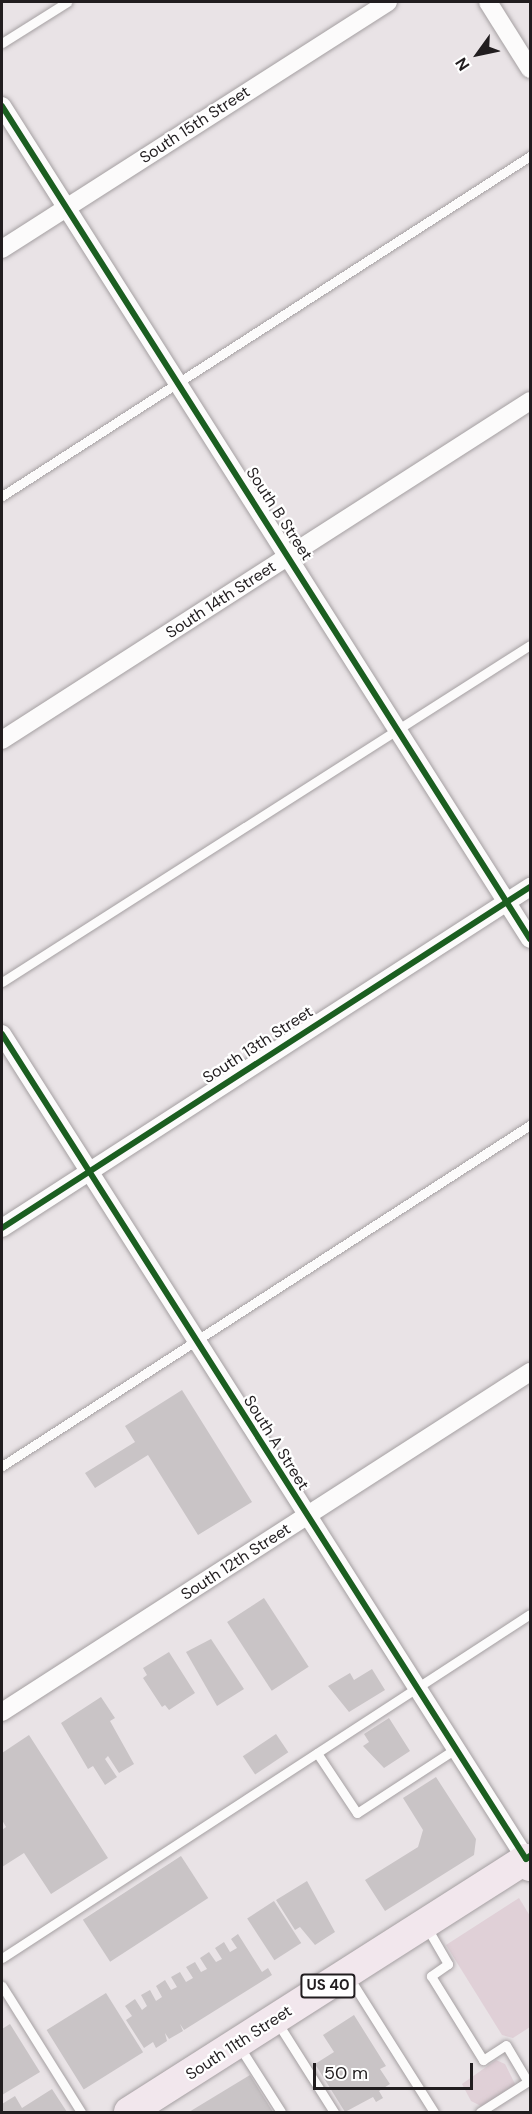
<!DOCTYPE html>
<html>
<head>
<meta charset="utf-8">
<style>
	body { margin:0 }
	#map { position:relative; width:532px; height:2114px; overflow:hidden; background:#e9e3e6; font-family:"DM Sans",sans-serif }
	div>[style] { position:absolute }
	.green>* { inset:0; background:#e0d0d7 }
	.building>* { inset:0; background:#c9c4c6; transform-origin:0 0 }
	.roads { filter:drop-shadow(0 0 2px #a5a0a2) drop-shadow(0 0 2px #a5a0a2) }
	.lane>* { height:9px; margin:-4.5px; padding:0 4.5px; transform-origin:4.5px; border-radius:4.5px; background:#fcfbfb }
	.street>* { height:18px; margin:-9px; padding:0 9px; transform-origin:9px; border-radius:9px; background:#fcfbfb }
	.primary>* { height:30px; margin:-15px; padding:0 15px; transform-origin:15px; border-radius:15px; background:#f2e7ed }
	.cycleway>* { height:6px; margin:-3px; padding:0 3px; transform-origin:3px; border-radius:3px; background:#1b5e20 }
	span { translate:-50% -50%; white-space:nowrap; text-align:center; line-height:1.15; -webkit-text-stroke:4.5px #fff; paint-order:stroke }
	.shield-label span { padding:2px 4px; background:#fff; border:2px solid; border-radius:4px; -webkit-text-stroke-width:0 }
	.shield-label { font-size:15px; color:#211d1f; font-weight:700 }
	.street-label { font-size:16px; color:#211d1f }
	.frame { position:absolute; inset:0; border:3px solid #211d1f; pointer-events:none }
	.north { position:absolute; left:448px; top:24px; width:60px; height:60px; -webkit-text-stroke:4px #fff; paint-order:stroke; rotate:237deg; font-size:16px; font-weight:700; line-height:24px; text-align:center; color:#211d1f }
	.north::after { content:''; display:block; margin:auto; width:21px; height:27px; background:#211d1f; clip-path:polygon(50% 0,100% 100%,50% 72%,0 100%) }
	.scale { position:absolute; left:313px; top:2063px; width:160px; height:27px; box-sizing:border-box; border:3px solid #211d1f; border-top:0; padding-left:8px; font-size:18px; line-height:21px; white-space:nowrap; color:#211d1f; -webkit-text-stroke:4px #fff; paint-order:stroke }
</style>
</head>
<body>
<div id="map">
	<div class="green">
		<i style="clip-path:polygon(519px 1898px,530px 1916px,530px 2027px,513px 2038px,502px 2035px,446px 1945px)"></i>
		<i style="clip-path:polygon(496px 2060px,505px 2064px,516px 2086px,481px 2106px,471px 2101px,462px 2084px)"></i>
	</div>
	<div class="building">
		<i style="clip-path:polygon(182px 1390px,252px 1502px,198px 1535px,148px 1455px,95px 1488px,85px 1473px,135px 1442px,125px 1426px)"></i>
		<i style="left:264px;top:1598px;width:82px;height:44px;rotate:57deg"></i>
		<i style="clip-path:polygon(211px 1639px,244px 1689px,217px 1706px,186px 1652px)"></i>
		<i style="clip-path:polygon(169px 1652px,195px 1693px,169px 1710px,165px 1705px,162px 1707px,143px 1678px,147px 1675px,143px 1668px)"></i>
		<i style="clip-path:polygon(372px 1669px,385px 1690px,349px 1712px,328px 1686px,350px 1673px,354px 1680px)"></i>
		<i style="clip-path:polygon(101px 1697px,115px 1718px,110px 1721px,134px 1764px,119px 1773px,108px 1756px,105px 1759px,117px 1777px,105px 1785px,93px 1766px,88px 1769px,61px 1723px)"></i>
		<i style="clip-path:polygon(389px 1718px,410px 1751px,384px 1768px,363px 1746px,369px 1742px,364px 1734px)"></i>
		<i style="left:276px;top:1734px;width:22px;height:40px;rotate:56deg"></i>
		<i style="clip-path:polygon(29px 1735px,108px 1858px,51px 1894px,24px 1853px,2px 1867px,2px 1830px,6px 1827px,2px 1820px,2px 1753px)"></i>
		<i style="clip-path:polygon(436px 1777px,476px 1839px,474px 1855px,385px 1911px,365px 1880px,418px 1847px,423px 1830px,403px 1798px)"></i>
		<i style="left:181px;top:1856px;width:50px;height:117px;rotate:57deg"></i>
		<i style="clip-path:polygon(307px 1881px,335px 1932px,315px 1945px,300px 1927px,295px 1930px,276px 1900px)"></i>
		<i style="left:274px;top:1901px;width:50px;height:32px;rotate:57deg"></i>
		<i style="clip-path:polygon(238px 1934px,262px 1972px,268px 1968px,272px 1975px,184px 2030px,180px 2024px,183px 2031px,169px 2039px,165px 2033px,167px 2041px,156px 2048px,153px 2042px,144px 2048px,126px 2020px,132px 2016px,125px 2006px,135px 1999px,142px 2010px,147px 2006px,141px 1995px,150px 1990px,156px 2001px,162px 1997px,156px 1986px,165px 1980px,171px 1990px,177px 1987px,171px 1977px,180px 1972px,186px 1982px,193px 1978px,186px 1967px,195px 1962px,201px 1972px,207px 1969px,200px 1958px,209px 1952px,216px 1962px,222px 1959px,215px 1948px,224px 1942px,230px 1952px,237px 1948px,231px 1939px)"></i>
		<i style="left:106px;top:1993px;width:70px;height:70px;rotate:58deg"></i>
		<i style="clip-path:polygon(354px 2015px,386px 2066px,380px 2069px,390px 2084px,379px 2091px,383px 2098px,376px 2102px,373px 2097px,345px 2112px,315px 2064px,334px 2052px,323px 2035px)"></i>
		<i style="clip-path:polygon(10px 2024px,40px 2072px,2px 2095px,2px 2029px)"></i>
		<i style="clip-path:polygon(250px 2075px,273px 2112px,189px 2112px)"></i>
		<i style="clip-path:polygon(52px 2089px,67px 2112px,2px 2112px,2px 2104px,15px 2096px,22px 2108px)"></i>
	</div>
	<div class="roads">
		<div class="lane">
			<i style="left:2px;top:43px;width:77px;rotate:-32.2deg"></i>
			<i style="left:2px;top:496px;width:628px;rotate:-32.78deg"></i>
			<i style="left:2px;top:982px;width:626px;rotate:-32.55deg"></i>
			<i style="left:2px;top:1466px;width:629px;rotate:-32.86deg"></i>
			<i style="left:317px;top:1753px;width:72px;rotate:56.3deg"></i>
			<i style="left:357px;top:1813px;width:117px;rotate:-33.1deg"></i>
			<i style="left:426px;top:1926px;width:44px;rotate:59.9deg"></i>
			<i style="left:448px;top:1964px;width:21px;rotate:145deg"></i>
			<i style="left:431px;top:1976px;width:99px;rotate:58.2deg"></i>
			<i style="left:483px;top:2060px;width:27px;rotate:-33deg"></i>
			<i style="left:506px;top:2045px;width:43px;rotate:59.3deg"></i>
			<i style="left:2px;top:1958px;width:630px;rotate:-33.08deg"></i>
			<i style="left:348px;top:1976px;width:161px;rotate:57.7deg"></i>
			<i style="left:2px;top:1986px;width:149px;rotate:57.9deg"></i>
			<i style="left:277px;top:2022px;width:107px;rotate:57.7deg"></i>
			<i style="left:239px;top:2046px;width:78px;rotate:57.5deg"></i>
			<i style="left:480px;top:2112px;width:59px;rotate:-32.6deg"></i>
		</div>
		<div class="street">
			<i style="left:488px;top:2px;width:79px;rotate:57.9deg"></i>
			<i style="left:2px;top:106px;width:986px;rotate:57.63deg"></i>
			<i style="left:2px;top:249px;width:458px;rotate:-32.6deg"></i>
			<i style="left:2px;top:740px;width:627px;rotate:-32.7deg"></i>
			<i style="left:2px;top:1034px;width:977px;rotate:57.58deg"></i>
			<i style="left:526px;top:1859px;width:5px;rotate:-37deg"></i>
			<i style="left:2px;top:1228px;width:629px;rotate:-32.86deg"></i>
			<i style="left:2px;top:1712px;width:628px;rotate:-32.78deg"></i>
		</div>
		<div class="primary">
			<i style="left:129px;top:2112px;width:471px;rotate:-32.5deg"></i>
			<i style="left:526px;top:1859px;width:8px;rotate:60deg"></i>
		</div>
	</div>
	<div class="cycleway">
		<i style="left:2px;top:106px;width:986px;rotate:57.63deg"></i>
		<i style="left:2px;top:1034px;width:977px;rotate:57.58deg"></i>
		<i style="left:526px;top:1859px;width:5px;rotate:-37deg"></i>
		<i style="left:2px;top:1228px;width:629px;rotate:-32.86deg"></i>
	</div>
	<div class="shield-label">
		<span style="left:328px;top:1986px">US 40</span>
	</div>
	<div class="street-label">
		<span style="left:195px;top:125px;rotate:-33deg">South 15th Street</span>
		<span style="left:279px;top:514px;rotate:57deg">South B Street</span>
		<span style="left:221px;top:600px;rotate:-33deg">South 14th Street</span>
		<span style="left:258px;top:1045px;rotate:-33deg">South 13th Street</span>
		<span style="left:276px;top:1443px;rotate:58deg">South A Street</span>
		<span style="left:236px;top:1562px;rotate:-33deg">South 12th Street</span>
		<span style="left:239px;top:2043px;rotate:-33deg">South 11th Street</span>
	</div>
	<div class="frame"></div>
	<div class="north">N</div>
	<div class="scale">50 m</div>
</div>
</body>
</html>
